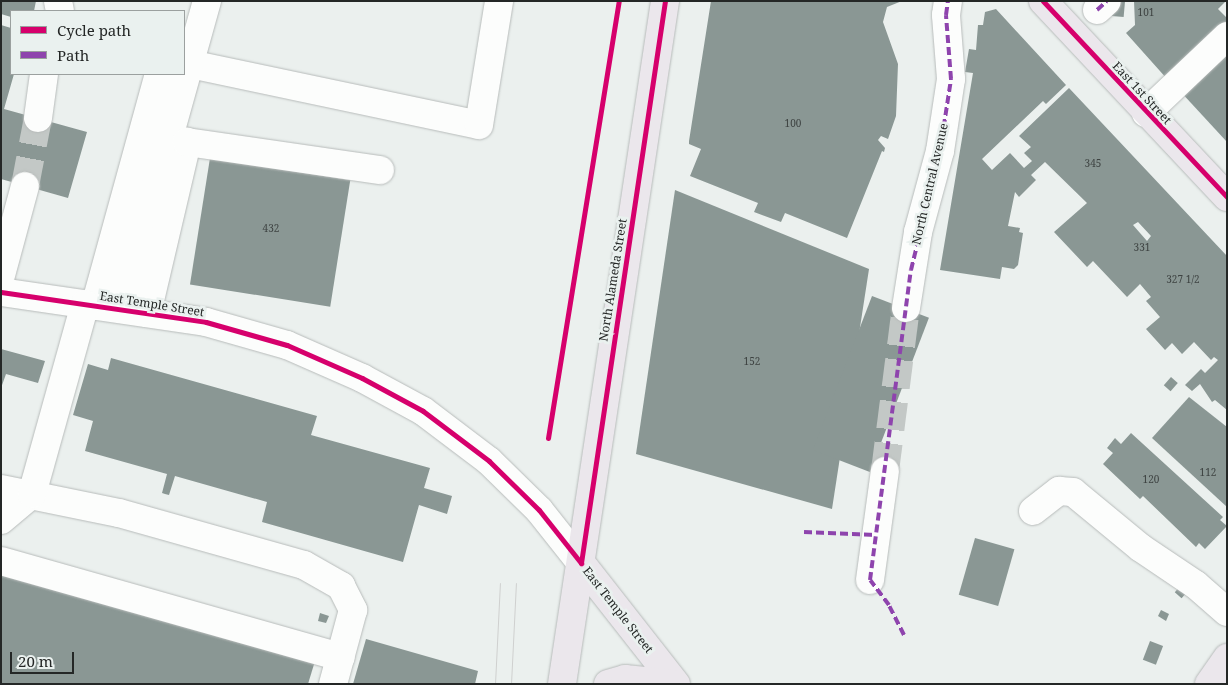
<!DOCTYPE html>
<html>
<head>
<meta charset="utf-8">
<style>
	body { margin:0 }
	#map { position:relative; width:1228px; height:685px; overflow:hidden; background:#ebf0ee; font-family:"Noto Serif",serif }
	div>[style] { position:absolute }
	.building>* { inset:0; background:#8a9794; transform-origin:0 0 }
	.minor-tunnel>* { height:28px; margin-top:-14px; transform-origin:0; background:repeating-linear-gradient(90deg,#c3c8c6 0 28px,transparent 0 42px) }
	.roads { filter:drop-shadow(0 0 1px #b7bbba) drop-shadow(0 0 1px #b7bbba) }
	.minor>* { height:28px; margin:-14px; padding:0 14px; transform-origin:14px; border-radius:14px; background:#fcfdfc }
	.major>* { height:28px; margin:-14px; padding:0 14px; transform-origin:14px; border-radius:14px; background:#ebe7ec }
	.tram>* { height:1px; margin:-0.5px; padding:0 0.5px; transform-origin:0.5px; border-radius:0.5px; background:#cfd0cf }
	.quiet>* { height:4px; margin-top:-2px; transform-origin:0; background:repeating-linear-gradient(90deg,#8e44ad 0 8px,transparent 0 12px) }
	.cycleway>* { height:5px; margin:-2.5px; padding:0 2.5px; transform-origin:2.5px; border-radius:2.5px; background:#d6006c }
	span { translate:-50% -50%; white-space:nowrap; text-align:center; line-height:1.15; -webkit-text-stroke:5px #eaf1ef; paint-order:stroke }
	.number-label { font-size:10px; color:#3e4342 }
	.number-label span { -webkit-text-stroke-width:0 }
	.street-label { font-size:12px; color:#242726 }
	.frame { position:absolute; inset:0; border:2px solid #242726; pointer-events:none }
	.legend { position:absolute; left:10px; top:10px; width:175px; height:65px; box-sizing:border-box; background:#eaf1ef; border:1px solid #9ba09f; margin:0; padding:6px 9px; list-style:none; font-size:15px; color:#242726 }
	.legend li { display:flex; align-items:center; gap:10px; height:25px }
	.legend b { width:25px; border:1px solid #9ba09f }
	.scale { position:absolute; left:10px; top:652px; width:64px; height:22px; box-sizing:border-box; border:2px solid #242726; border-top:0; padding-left:6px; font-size:15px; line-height:18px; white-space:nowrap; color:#242726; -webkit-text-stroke:4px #eaf1ef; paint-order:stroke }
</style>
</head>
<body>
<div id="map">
	<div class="building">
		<i style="clip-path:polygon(1px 1px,36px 1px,34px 11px,11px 11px,11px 17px,1px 14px)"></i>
		<i style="clip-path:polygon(711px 1px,902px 1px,887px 7px,883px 22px,898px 64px,896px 116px,888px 139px,881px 136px,878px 140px,885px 148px,884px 152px,882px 151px,847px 238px,785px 213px,781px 222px,754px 212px,758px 203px,690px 176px,701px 149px,689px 144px,689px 141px)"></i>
		<i style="left:1113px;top:1px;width:12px;height:15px;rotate:5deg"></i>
		<i style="clip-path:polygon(1134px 1px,1226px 1px,1218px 9px,1227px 18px,1227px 24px,1168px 80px,1126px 33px,1135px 25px)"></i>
		<i style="clip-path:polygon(evenodd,996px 9px,1066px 85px,1046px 104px,1043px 101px,982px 159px,992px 170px,1010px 153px,1024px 168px,1032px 161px,1024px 153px,1031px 147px,1019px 136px,1069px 88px,1227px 256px,1227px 410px,1215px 400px,1212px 402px,1200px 384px,1192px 391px,1185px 385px,1201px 369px,1205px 373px,1218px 360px,1214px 357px,1211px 360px,1194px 342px,1182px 354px,1172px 343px,1165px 350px,1146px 329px,1160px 317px,1146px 301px,1151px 297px,1140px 284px,1127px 297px,1093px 261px,1087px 267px,1054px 232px,1087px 203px,1045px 162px,1031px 175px,1036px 180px,1019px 197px,1015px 192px,1008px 226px,1020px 228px,1019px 232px,1023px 233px,1018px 265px,1014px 269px,1002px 267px,1000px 279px,940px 270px,973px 73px,965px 72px,969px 49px,976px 50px,978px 25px,983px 25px,985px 12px,996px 9px,1138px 222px,1151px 236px,1147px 241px,1133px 225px,1138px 222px)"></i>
		<i style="clip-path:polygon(1px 25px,11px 28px,11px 74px,14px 74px,4px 109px,87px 132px,68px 198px,1px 179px)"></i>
		<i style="clip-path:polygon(1227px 45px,1227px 142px,1179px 90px)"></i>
		<i style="left:210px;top:158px;width:142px;height:128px;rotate:9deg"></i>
		<i style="clip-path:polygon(675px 190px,869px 269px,832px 509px,636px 454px)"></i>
		<i style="left:872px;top:296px;width:61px;height:165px;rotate:21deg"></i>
		<i style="clip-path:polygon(1px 349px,45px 361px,38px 383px,6px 374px,1px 388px)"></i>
		<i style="clip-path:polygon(111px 358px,317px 416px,311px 435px,430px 468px,424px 488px,452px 496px,447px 514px,419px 505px,403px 562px,262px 522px,267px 502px,175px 476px,169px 495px,165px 494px,162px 493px,167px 474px,85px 451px,93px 421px,73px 415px,88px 364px,108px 370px)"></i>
		<i style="left:1171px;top:377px;width:9px;height:11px;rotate:41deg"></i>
		<i style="clip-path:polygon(1189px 397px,1227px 427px,1227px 507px,1152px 438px)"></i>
		<i style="clip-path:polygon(1131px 433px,1223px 517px,1220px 520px,1227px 526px,1205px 549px,1199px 543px,1196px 547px,1143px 496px,1140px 499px,1103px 464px,1113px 453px,1107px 448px,1115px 438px,1121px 444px)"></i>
		<i style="left:975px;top:538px;width:41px;height:59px;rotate:16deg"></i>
		<i style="clip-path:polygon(1px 571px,315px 661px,308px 684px,1px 684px)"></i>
		<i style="left:1182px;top:584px;width:9px;height:11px;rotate:41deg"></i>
		<i style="clip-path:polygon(1161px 610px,1169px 614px,1166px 621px,1158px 616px)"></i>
		<i style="clip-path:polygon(320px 613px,329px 616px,326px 623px,318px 621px)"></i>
		<i style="clip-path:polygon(366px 639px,478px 671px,475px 684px,353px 684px)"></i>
		<i style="left:1150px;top:641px;width:14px;height:20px;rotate:21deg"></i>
	</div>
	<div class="minor-tunnel">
		<i style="left:25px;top:186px;width:69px;rotate:-79.2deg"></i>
		<i style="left:885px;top:471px;width:164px;rotate:-82.7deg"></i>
	</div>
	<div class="roads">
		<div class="minor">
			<i style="left:58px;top:1px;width:10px;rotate:79deg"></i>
			<i style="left:1097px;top:10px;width:13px;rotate:-42deg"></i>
			<i style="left:190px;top:64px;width:295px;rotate:11.9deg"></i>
			<i style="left:479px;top:125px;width:126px;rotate:-80.8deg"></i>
			<i style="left:1146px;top:113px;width:112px;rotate:-43.5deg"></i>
			<i style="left:38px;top:118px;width:44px;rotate:-82.2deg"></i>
			<i style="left:1px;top:275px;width:92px;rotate:-74.9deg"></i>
			<i style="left:1px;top:292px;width:207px;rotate:8.3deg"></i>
			<i style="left:206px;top:322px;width:84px;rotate:15.9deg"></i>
			<i style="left:287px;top:345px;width:82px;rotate:23.7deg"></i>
			<i style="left:362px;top:378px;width:69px;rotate:28.4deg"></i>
			<i style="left:423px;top:411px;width:83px;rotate:37.1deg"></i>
			<i style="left:489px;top:461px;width:70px;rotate:44.4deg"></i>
			<i style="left:539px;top:510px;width:68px;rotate:51.6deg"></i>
			<i style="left:95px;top:306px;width:241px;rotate:-74.6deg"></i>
			<i style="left:906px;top:308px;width:77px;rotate:-81deg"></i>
			<i style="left:918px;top:232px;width:84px;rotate:-74.8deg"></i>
			<i style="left:940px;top:151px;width:73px;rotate:-81.3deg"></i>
			<i style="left:951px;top:79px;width:64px;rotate:-94.5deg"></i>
			<i style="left:946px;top:15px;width:14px;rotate:-82deg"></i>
			<i style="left:121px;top:309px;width:320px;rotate:-74.4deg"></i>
			<i style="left:147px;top:313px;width:176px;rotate:-76.8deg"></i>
			<i style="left:187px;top:142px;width:195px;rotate:8.3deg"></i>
			<i style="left:1px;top:489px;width:120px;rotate:11.5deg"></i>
			<i style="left:119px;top:513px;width:192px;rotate:15.7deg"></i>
			<i style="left:304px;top:565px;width:43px;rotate:29.6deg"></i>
			<i style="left:341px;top:586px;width:27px;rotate:63deg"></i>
			<i style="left:353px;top:610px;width:77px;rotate:105.1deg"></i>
			<i style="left:1033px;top:511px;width:33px;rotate:-38deg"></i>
			<i style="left:1059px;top:491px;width:14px;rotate:4deg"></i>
			<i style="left:1073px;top:492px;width:88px;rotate:39.5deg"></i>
			<i style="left:1141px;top:548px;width:66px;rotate:33.9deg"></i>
			<i style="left:1196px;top:585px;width:41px;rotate:41.1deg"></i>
			<i style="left:1px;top:520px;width:40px;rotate:-40deg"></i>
			<i style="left:32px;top:494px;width:197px;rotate:-74.4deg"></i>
			<i style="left:1px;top:561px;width:353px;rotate:15.8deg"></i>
			<i style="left:870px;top:580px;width:110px;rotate:-82.2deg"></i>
		</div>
		<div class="major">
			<i style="left:1043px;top:1px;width:269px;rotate:46.8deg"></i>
			<i style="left:581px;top:563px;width:154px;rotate:51.9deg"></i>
			<i style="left:562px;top:684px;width:691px;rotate:-81.42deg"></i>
			<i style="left:608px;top:684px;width:18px;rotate:-16deg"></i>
			<i style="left:625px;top:679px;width:49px;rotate:5.8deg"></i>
			<i style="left:1209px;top:684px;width:32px;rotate:-55deg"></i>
		</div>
	</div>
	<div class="tram">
		<i style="left:495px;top:684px;width:101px;rotate:-87.2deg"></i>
		<i style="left:511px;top:684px;width:101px;rotate:-87.2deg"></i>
	</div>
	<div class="quiet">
		<i style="left:1097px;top:10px;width:13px;rotate:-42deg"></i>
		<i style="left:804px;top:532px;width:72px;rotate:2.4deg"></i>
		<i style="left:904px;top:635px;width:34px;rotate:-117deg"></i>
		<i style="left:889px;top:605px;width:31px;rotate:-127deg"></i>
		<i style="left:870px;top:580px;width:313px;rotate:-82.5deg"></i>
		<i style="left:911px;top:270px;width:122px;rotate:-76.3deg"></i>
		<i style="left:940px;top:151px;width:73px;rotate:-81.3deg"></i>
		<i style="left:951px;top:79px;width:64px;rotate:-94.5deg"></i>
		<i style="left:946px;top:15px;width:14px;rotate:-82deg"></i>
	</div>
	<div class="cycleway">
		<i style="left:1043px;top:1px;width:269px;rotate:46.8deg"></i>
		<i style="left:1px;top:292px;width:207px;rotate:8.3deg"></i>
		<i style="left:206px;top:322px;width:84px;rotate:15.9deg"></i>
		<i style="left:287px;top:345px;width:82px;rotate:23.7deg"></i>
		<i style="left:362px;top:378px;width:69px;rotate:28.4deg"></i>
		<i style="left:423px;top:411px;width:83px;rotate:37.1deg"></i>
		<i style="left:489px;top:461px;width:70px;rotate:44.4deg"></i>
		<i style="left:539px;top:510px;width:68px;rotate:51.6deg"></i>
		<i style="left:548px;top:438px;width:443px;rotate:-80.8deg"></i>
		<i style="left:581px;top:563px;width:568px;rotate:-81.5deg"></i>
	</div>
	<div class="number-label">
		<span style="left:1146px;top:13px">101</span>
		<span style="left:793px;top:124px">100</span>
		<span style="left:1093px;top:164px">345</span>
		<span style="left:271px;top:229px">432</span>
		<span style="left:1142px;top:248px">331</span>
		<span style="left:1183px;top:280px">327 1/2</span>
		<span style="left:752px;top:362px">152</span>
		<span style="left:1208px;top:473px">112</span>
		<span style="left:1151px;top:480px">120</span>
	</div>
	<div class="street-label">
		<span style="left:1142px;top:93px;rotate:47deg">East 1st Street</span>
		<span style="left:930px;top:184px;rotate:-77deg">North Central Avenue</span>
		<span style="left:613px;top:280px;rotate:-81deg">North Alameda Street</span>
		<span style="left:152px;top:304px;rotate:9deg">East Temple Street</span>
		<span style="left:618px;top:610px;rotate:52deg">East Temple Street</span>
	</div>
	<div class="frame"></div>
	<ul class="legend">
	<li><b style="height:6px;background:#d6006c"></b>Cycle path</li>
	<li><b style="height:6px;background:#8e44ad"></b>Path</li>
	</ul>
	<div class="scale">20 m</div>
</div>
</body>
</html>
